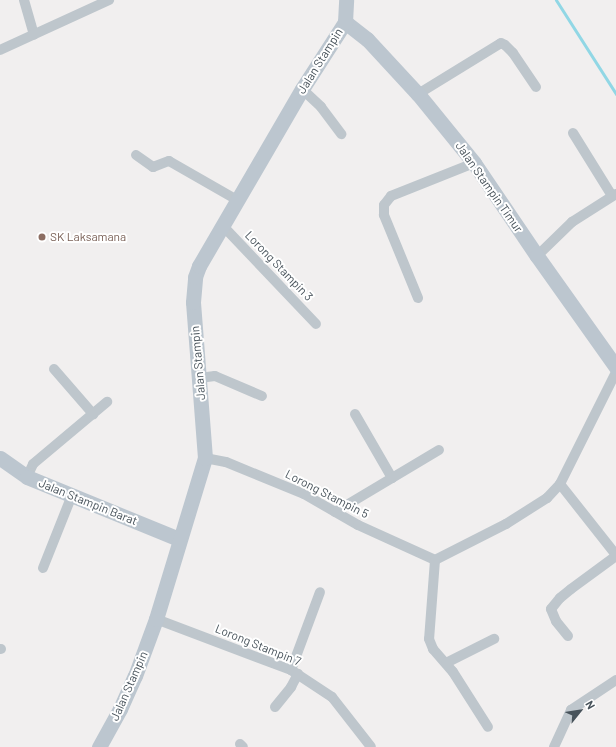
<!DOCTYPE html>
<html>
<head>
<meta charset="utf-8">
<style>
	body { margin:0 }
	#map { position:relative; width:616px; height:747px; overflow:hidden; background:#f1efef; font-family:Barlow,sans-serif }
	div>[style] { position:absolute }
	.stream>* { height:3px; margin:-1.5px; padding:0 1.5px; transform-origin:1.5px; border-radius:1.5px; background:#91d7e5 }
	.street>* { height:10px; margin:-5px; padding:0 5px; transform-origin:5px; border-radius:5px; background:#bec6cc }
	.secondary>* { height:15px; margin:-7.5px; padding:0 7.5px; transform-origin:7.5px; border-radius:7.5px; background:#bcc6cf }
	.dots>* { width:11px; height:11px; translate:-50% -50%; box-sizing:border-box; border:2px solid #fff; border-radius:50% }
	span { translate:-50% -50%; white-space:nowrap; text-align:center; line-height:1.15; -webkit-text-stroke:4px #fff; paint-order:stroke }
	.street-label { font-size:12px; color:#48535b }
	.education-label { font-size:12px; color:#785e54 }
	.left { translate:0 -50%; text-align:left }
	.north { position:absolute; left:560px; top:691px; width:40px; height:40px; -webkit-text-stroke:3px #fff; paint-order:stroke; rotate:60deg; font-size:11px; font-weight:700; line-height:16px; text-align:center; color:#48535b }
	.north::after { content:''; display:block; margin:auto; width:14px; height:18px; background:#48535b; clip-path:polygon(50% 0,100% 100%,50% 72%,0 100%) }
</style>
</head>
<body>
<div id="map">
	<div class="stream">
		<i style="left:556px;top:0;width:112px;rotate:57.4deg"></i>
	</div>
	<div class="street">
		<i style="left:24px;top:0;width:36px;rotate:74deg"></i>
		<i style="left:0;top:50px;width:120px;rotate:-24.6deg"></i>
		<i style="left:302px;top:89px;width:26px;rotate:43deg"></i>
		<i style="left:321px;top:107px;width:34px;rotate:53deg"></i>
		<i style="left:418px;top:94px;width:97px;rotate:-31.6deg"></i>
		<i style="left:501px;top:43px;width:4px;rotate:27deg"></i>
		<i style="left:505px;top:45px;width:11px;rotate:45deg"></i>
		<i style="left:513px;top:53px;width:41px;rotate:55.9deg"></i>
		<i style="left:573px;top:133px;width:74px;rotate:58.2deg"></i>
		<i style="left:136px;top:155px;width:21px;rotate:35deg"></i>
		<i style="left:153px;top:167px;width:17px;rotate:-21deg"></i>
		<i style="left:169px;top:161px;width:78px;rotate:29.8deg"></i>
		<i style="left:223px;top:226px;width:135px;rotate:46.5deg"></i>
		<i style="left:537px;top:256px;width:49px;rotate:-44.2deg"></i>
		<i style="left:572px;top:222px;width:52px;rotate:-32.5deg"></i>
		<i style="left:418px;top:298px;width:90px;rotate:-112.3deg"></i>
		<i style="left:384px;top:215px;width:10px;rotate:-90deg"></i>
		<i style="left:384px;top:205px;width:11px;rotate:-52deg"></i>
		<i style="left:391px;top:196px;width:89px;rotate:-21.7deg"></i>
		<i style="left:54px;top:369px;width:60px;rotate:49.1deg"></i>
		<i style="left:199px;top:378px;width:16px;rotate:-7deg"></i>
		<i style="left:215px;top:376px;width:51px;rotate:23.1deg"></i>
		<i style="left:355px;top:414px;width:74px;rotate:60deg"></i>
		<i style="left:205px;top:458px;width:21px;rotate:11deg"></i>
		<i style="left:226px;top:462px;width:84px;rotate:22.3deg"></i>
		<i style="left:304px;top:494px;width:62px;rotate:29.9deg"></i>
		<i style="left:358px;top:525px;width:85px;rotate:24.4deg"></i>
		<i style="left:27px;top:477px;width:14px;rotate:-65deg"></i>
		<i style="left:33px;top:464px;width:97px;rotate:-40deg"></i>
		<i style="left:560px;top:484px;width:90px;rotate:51.7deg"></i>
		<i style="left:335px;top:512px;width:121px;rotate:-30.8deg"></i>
		<i style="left:435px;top:560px;width:80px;rotate:-26.9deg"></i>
		<i style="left:506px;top:524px;width:49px;rotate:-32.4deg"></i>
		<i style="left:547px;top:498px;width:19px;rotate:-47deg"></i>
		<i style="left:560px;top:484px;width:125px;rotate:-63.4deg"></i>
		<i style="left:435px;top:560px;width:79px;rotate:94.3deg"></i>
		<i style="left:429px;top:639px;width:11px;rotate:68deg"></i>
		<i style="left:433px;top:649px;width:30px;rotate:49deg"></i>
		<i style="left:453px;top:672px;width:65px;rotate:57.5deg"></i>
		<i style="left:43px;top:568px;width:79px;rotate:-68.3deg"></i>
		<i style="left:156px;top:619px;width:144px;rotate:20.7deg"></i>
		<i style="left:291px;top:670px;width:49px;rotate:33.4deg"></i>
		<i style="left:332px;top:697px;width:63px;rotate:52deg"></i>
		<i style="left:568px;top:636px;width:19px;rotate:-129deg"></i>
		<i style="left:556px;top:621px;width:13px;rotate:-113deg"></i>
		<i style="left:551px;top:609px;width:14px;rotate:-51deg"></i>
		<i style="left:560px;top:598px;width:14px;rotate:-39deg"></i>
		<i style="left:571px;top:589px;width:56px;rotate:-36.3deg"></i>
		<i style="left:0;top:649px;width:1px"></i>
		<i style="left:446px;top:663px;width:54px;rotate:-26.6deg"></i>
		<i style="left:291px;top:670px;width:83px;rotate:-69.6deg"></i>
		<i style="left:275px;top:707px;width:26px;rotate:-51deg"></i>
		<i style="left:291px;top:687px;width:15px;rotate:-62deg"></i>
		<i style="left:240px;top:744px;width:4px;rotate:45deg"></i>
		<i style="left:554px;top:747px;width:41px;rotate:-65.3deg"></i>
		<i style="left:571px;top:710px;width:54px;rotate:-33.7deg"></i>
	</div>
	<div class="secondary">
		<i style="left:345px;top:22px;width:28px;rotate:38deg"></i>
		<i style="left:367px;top:39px;width:75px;rotate:47.2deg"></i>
		<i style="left:418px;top:94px;width:89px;rotate:50.9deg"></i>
		<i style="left:474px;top:163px;width:112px;rotate:55.9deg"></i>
		<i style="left:537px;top:256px;width:136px;rotate:54.6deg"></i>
		<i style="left:0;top:458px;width:33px;rotate:35deg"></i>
		<i style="left:27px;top:477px;width:164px;rotate:22.2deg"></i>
		<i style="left:99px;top:747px;width:43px;rotate:-61.1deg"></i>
		<i style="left:120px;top:709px;width:36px;rotate:-66deg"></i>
		<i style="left:135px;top:676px;width:61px;rotate:-69.8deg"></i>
		<i style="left:156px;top:619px;width:168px;rotate:-73.1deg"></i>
		<i style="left:205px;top:458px;width:156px;rotate:-94.4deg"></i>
		<i style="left:193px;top:302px;width:25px;rotate:-85deg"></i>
		<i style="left:195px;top:277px;width:12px;rotate:-70deg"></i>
		<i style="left:199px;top:266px;width:205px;rotate:-59.8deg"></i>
		<i style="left:302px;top:89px;width:80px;rotate:-57.3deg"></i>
		<i style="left:345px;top:22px;width:22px;rotate:-87deg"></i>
	</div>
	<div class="dots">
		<i style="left:42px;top:237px;background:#8d6e63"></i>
	</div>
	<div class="street-label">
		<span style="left:320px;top:61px;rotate:-58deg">Jalan Stampin</span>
		<span style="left:489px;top:187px;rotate:55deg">Jalan Stampin Timur</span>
		<span style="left:279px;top:266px;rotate:46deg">Lorong Stampin 3</span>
		<span style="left:198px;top:363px;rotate:-95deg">Jalan Stampin</span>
		<span style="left:327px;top:494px;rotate:27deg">Lorong Stampin 5</span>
		<span style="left:88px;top:502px;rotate:22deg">Jalan Stampin Barat</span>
		<span style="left:258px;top:645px;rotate:22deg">Lorong Stampin 7</span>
		<span style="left:129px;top:686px;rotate:-66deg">Jalan Stampin</span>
	</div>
	<div class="education-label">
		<span class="left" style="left:50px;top:237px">SK Laksamana</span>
	</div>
	<div class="north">N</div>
</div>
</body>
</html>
